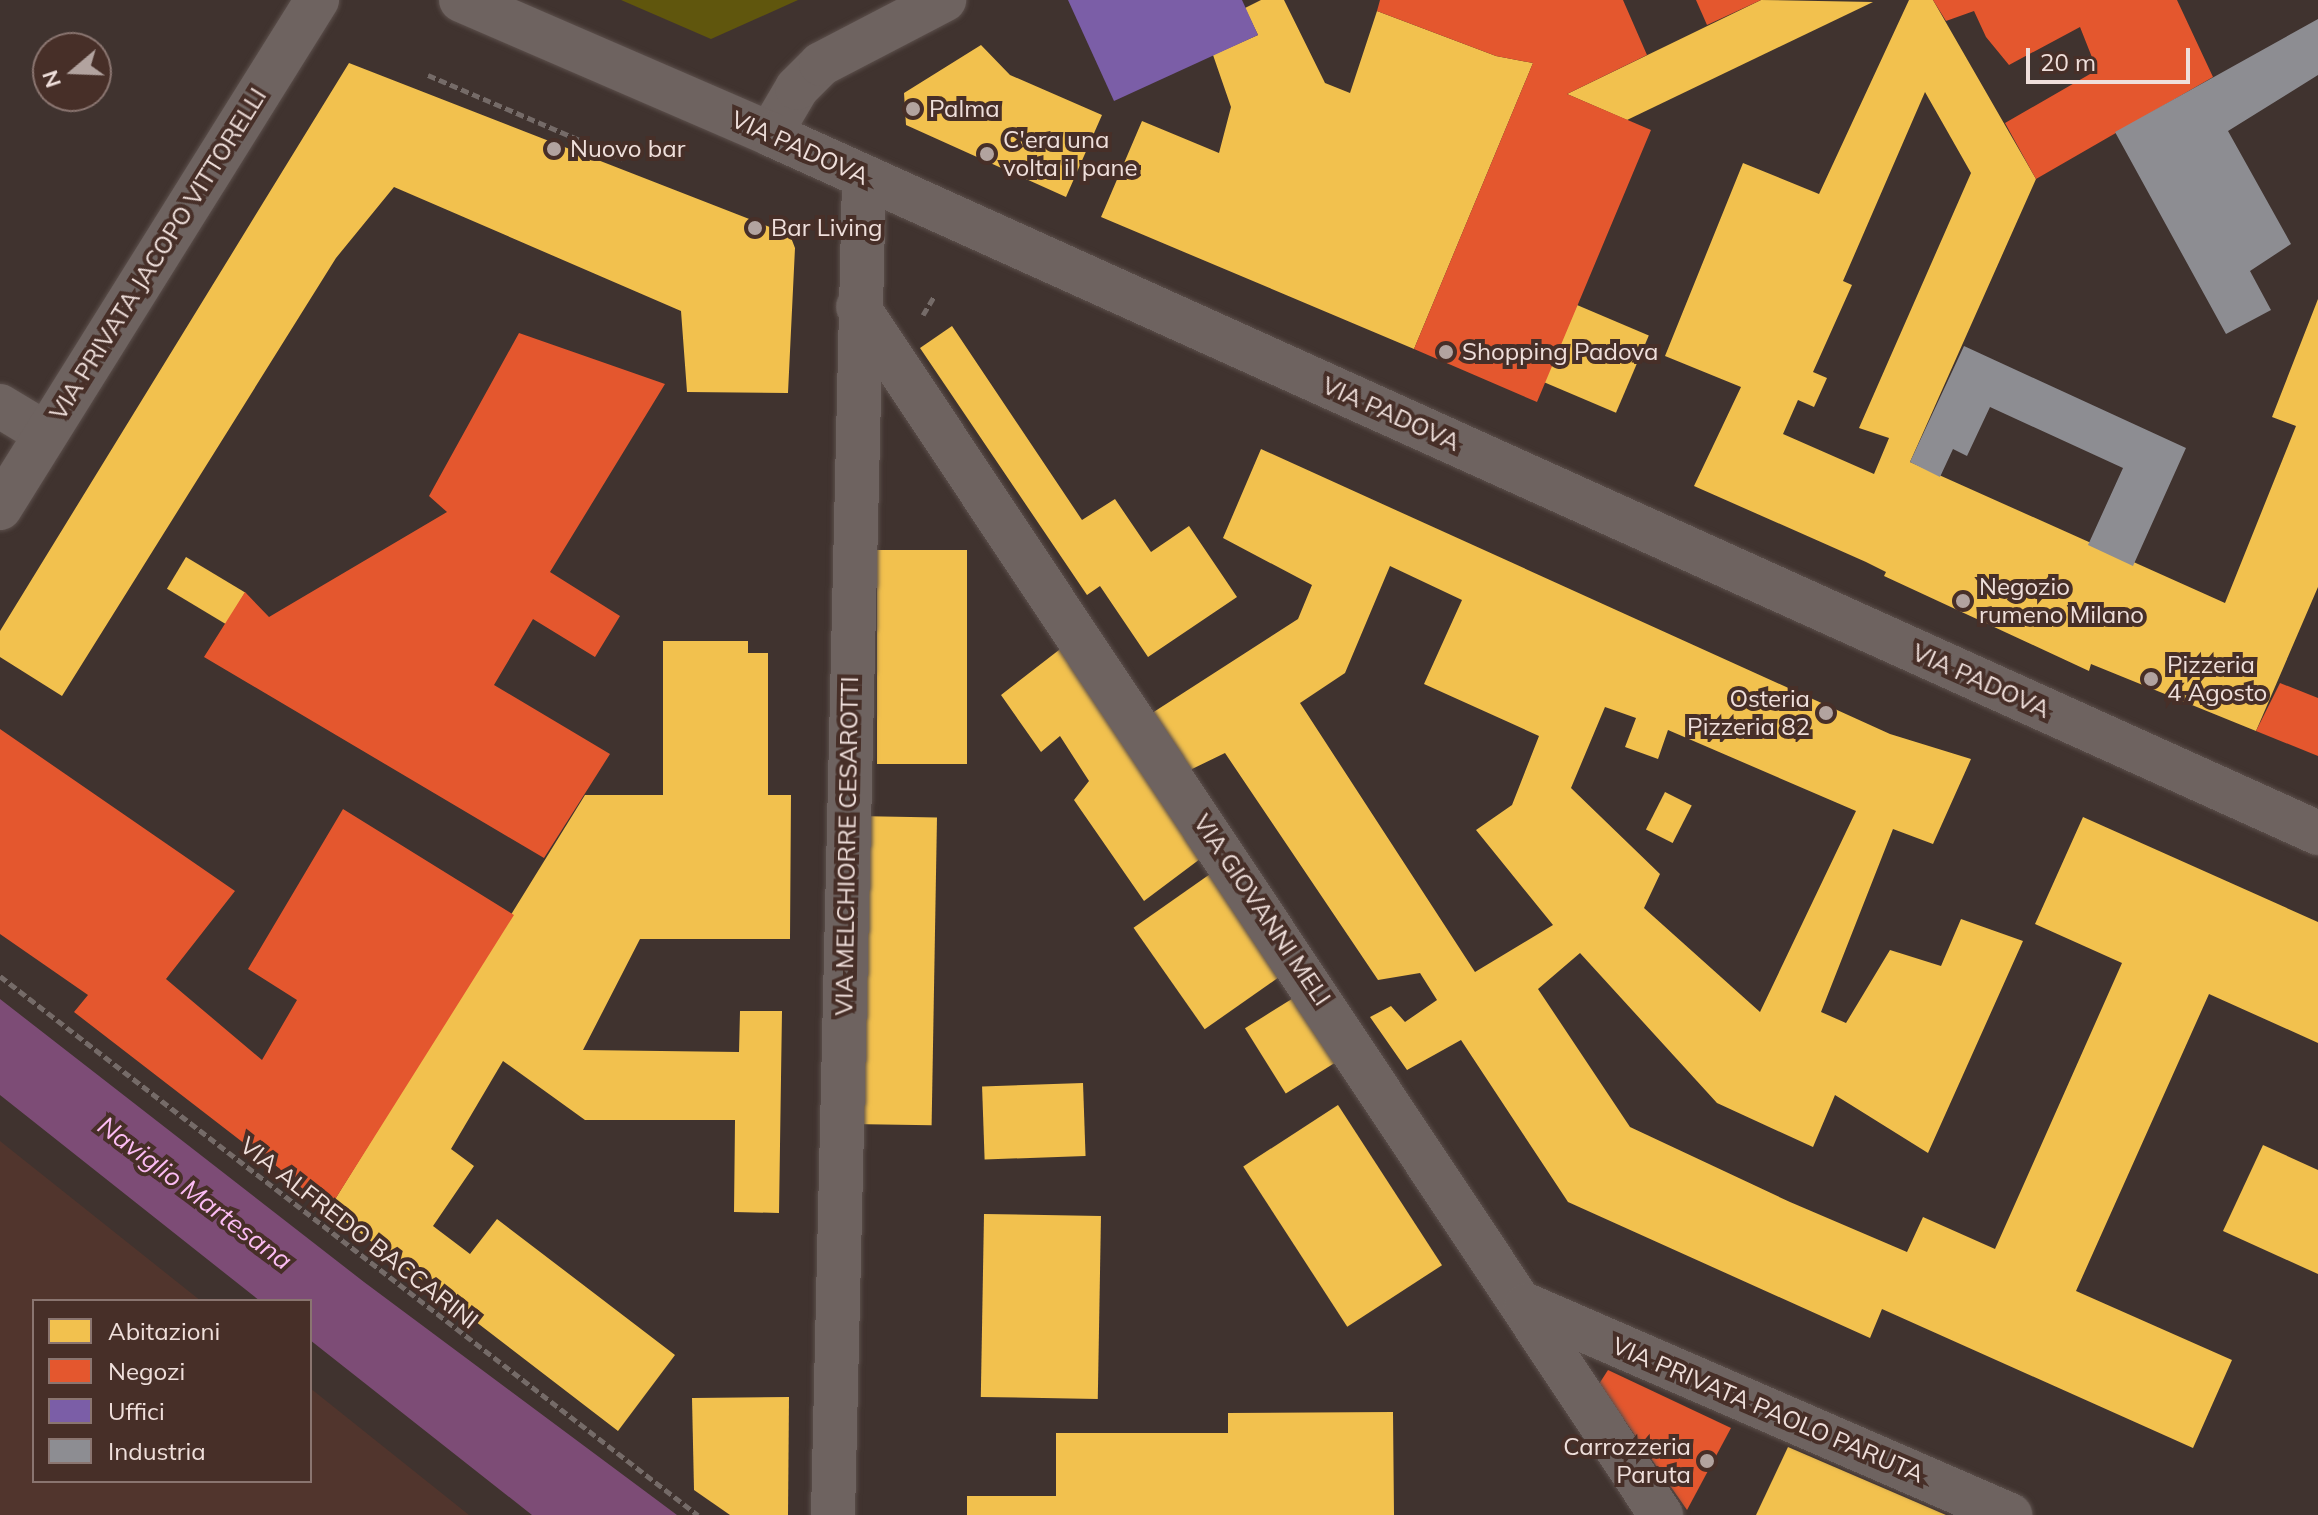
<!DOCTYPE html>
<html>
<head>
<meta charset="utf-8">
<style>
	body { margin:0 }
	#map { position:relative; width:2318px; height:1515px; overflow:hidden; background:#40332f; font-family:Mulish,sans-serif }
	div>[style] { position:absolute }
	.built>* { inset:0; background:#51352d }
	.green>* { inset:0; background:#60560d }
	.water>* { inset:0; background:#7d4c76 }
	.homes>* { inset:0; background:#f2c14e; transform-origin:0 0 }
	.shops>* { inset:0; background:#e4572e }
	.offices>* { inset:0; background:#7b5ea7 }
	.industry>* { inset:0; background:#8d8d92 }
	.path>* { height:5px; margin-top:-2.5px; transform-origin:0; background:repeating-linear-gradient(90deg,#756b68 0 8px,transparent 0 12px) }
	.roads { filter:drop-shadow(0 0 2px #5b4f4b) drop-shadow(0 0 2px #5b4f4b) }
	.minor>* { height:44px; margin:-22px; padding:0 22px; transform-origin:22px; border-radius:22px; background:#6e6360 }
	.tertiary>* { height:44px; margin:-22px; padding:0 22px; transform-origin:22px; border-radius:22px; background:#6e6360 }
	.dots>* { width:22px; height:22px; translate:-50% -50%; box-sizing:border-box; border:4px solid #472f28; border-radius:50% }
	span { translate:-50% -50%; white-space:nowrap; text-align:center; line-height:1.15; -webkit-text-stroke:8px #472f28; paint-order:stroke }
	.poi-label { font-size:24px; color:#efdfdb }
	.left { translate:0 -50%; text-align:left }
	.right { translate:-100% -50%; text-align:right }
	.street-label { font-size:24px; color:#efdfdb }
	.water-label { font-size:26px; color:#fbbcf3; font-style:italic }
	.legend { position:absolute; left:32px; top:1299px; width:280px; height:184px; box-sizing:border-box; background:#472f28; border:2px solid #8a7570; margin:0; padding:10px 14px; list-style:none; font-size:24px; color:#efdfdb }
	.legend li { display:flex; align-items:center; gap:16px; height:40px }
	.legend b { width:40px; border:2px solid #8a7570 }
	.north { position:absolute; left:32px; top:32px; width:80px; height:80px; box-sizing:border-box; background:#472f28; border:2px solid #8a7570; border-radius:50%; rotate:251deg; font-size:22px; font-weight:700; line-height:32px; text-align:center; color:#efdfdb }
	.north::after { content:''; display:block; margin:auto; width:28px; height:36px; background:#b2a39f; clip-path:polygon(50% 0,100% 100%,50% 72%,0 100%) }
	.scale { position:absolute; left:2026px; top:48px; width:164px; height:36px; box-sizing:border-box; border:4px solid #efdfdb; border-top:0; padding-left:10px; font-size:24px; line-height:28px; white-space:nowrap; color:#efdfdb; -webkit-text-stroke:6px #472f28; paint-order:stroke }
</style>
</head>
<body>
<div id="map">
	<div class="built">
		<i style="clip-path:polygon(0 1141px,201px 1301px,34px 1301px,34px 1481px,310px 1481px,310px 1388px,469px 1515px,0 1515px)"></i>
	</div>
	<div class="green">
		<i style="clip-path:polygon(621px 0,798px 0,711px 39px)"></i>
	</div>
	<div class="water">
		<i style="clip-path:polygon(0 999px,364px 1282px,677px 1515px,532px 1515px,310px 1340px,310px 1301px,260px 1301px,0 1095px)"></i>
	</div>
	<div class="homes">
		<i style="clip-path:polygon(1261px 0,1284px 0,1325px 83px,1350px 93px,1377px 11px,1496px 56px,1533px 63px,1414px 349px,1101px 217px,1142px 121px,1219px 153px,1231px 107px,1213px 55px,1258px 35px,1245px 8px)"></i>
		<i style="clip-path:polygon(1761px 0,1873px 2px,1627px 120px,1567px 94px)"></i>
		<i style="clip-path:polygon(evenodd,1909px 0,1933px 0,2036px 179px,1910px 462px,2225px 603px,2296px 426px,2272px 417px,2318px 299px,2318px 587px,2256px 731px,2091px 664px,2089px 671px,1884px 576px,1886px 572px,1866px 562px,1694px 486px,1741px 387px,1665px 356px,1743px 163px,1819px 194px,1909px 0,1925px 92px,1971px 173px,1859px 428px,1889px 438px,1874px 474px,1783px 434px,1798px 400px,1814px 407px,1827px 378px,1813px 372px,1852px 285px,1843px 281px,1925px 92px)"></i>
		<i style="clip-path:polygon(981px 45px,1010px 75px,1102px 115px,1066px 197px,906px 125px,904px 93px)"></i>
		<i style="clip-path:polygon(349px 63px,790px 235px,795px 248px,788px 393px,687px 392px,681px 311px,394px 187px,336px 258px,62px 696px,0 657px,0 631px)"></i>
		<i style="left:1577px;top:305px;width:78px;height:84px;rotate:23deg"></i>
		<i style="clip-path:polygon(952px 326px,1082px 520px,1115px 499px,1151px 552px,1189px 526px,1237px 597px,1148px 657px,1100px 586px,1087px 595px,920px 348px)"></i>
		<i style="clip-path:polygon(evenodd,1261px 449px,1890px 734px,1971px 759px,1933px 844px,1893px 829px,1821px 1012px,1846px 1023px,1890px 950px,1941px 966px,1961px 919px,2023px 941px,1928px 1153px,1835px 1095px,1813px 1147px,1717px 1103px,1580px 953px,1538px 989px,1630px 1127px,1790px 1202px,1907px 1252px,1923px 1217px,1995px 1249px,2122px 963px,2035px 924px,2083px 817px,2318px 922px,2318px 1043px,2209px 994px,2076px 1291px,2232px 1360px,2193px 1448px,1882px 1309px,1870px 1338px,1568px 1202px,1461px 1040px,1407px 1070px,1370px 1017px,1391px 1006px,1405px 1022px,1437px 1000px,1420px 973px,1378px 980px,1225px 753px,1190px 770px,1149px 715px,1298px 619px,1312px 585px,1223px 538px,1261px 449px,1390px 566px,1462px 600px,1424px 684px,1539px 736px,1512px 805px,1476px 830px,1553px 925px,1475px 972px,1300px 703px,1345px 673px,1390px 566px,1261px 449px,1605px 707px,1636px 718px,1625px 747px,1658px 759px,1668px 730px,1856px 811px,1760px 1012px,1644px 908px,1660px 874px,1571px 788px,1605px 707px)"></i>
		<i style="left:877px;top:550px;width:90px;height:214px"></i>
		<i style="left:186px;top:557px;width:69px;height:37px;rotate:31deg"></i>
		<i style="clip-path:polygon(663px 641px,748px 641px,748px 653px,768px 653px,768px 795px,791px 795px,790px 939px,640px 939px,583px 1050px,739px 1052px,740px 1011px,782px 1011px,779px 1213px,734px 1212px,735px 1120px,585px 1120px,503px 1061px,451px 1149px,474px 1166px,433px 1226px,470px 1254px,497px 1219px,675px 1355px,618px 1431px,329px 1209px,585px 795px,663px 795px)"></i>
		<i style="clip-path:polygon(1068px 643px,1208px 853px,1144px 901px,1074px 800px,1089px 781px,1060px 736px,1041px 752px,1001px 695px)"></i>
		<i style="left:1665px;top:792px;width:30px;height:42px;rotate:27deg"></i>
		<i style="left:856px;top:816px;width:81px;height:308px;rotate:1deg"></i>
		<i style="left:1213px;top:872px;width:124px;height:97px;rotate:55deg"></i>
		<i style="left:1295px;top:997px;width:77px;height:59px;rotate:58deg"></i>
		<i style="left:1083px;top:1083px;width:73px;height:101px;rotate:88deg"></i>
		<i style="left:1338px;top:1105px;width:191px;height:113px;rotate:57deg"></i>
		<i style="clip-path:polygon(2263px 1145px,2318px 1170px,2318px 1274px,2223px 1231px)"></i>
		<i style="left:984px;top:1214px;width:117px;height:183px;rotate:1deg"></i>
		<i style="clip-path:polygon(789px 1397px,788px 1515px,730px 1515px,694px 1490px,692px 1398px)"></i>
		<i style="clip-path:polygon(1393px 1412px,1394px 1515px,967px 1515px,967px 1496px,1056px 1496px,1056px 1433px,1228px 1433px,1228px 1413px)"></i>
		<i style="clip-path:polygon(1788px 1447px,1946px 1515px,1756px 1515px)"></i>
	</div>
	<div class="shops">
		<i style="clip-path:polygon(1380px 0,1623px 0,1647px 55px,1567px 94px,1651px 130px,1537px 402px,1414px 349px,1533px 63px,1496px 56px,1377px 11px)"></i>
		<i style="clip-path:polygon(1696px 0,1761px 0,1707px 25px)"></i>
		<i style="clip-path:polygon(1933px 0,2177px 0,2213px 77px,2036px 179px,2005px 123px,2097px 70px,2080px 27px,2009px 65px,1986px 37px,1974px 11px,1946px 21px)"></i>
		<i style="clip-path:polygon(519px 333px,665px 384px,550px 572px,620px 616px,595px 657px,533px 619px,494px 685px,610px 754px,544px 858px,204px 657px,245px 592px,269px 617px,447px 512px,429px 496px)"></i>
		<i style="clip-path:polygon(2280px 683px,2318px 698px,2318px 756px,2256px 731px)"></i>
		<i style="clip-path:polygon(0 729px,235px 891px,166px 979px,262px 1060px,297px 1000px,248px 969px,343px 809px,514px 915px,329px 1209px,74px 1012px,88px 995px,0 934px)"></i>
		<i style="clip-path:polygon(1608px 1370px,1731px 1428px,1687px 1510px,1599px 1384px)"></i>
	</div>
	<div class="offices">
		<i style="clip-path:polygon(1068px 0,1242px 0,1258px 35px,1114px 101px)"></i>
	</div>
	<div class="industry">
		<i style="clip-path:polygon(2318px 19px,2318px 75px,2228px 131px,2291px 244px,2250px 271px,2271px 310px,2226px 334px,2115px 132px)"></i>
		<i style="clip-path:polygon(1964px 346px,2186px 448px,2133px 566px,2088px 545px,2123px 468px,1990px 407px,1967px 456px,1953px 449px,1940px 477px,1910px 462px)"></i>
	</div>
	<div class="path">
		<i style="left:428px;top:75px;width:215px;rotate:23.2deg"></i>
		<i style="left:923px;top:315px;width:23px;rotate:-59deg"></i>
		<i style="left:0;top:976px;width:882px;rotate:37.68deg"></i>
	</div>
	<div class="roads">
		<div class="minor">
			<i style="left:770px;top:134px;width:53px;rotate:-59.6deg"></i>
			<i style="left:797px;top:88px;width:34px;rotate:-45deg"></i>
			<i style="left:821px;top:64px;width:139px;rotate:-27.5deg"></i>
			<i style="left:858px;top:307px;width:1451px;rotate:56.39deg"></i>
			<i style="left:0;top:406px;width:52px;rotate:31deg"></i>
			<i style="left:0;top:508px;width:599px;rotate:-58.04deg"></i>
			<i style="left:1526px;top:1305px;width:528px;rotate:23.46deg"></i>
			<i style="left:833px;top:1515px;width:1338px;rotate:-88.67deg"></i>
		</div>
		<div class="tertiary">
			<i style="left:461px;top:0;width:337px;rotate:23.4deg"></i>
			<i style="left:770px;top:134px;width:1699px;rotate:24.3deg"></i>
		</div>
	</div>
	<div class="dots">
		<i style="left:913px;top:109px;background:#b2a39f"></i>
		<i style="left:554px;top:149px;background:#b2a39f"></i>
		<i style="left:987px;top:154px;background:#b2a39f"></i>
		<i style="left:755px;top:228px;background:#b2a39f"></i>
		<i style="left:1446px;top:352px;background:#b2a39f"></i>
		<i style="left:1963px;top:601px;background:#b2a39f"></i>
		<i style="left:2151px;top:679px;background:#b2a39f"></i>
		<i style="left:1826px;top:713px;background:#b2a39f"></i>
		<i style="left:1707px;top:1461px;background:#b2a39f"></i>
	</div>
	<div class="poi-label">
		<span class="left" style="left:929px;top:109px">Palma</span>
		<span class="left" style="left:1003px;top:154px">C'era una<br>volta il pane</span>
		<span class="left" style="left:570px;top:149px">Nuovo bar</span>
		<span class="left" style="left:771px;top:228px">Bar Living</span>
		<span class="left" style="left:1462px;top:352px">Shopping Padova</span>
		<span class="left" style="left:1979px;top:601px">Negozio<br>rumeno Milano</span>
		<span class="left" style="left:2167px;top:679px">Pizzeria<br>4 Agosto</span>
		<span class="right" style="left:1810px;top:713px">Osteria<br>Pizzeria 82</span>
		<span class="right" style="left:1691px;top:1461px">Carrozzeria<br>Paruta</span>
	</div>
	<div class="street-label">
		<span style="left:800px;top:148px;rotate:24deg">VIA PADOVA</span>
		<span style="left:158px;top:254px;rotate:-58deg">VIA PRIVATA JACOPO VITTORELLI</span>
		<span style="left:1391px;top:414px;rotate:24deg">VIA PADOVA</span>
		<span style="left:1981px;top:681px;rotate:24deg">VIA PADOVA</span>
		<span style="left:847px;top:846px;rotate:-89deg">VIA MELCHIORRE CESAROTTI</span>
		<span style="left:1262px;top:910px;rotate:56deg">VIA GIOVANNI MELI</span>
		<span style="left:359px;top:1233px;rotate:38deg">VIA ALFREDO BACCARINI</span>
		<span style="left:1768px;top:1410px;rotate:23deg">VIA PRIVATA PAOLO PARUTA</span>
	</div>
	<div class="water-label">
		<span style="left:195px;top:1193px;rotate:37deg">Naviglio Martesana</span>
	</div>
	<ul class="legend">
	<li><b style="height:22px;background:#f2c14e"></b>Abitazioni</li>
	<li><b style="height:22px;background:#e4572e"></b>Negozi</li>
	<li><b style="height:22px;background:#7b5ea7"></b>Uffici</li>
	<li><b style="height:22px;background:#8d8d92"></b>Industria</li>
	</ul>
	<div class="north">N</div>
	<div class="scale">20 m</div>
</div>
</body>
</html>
